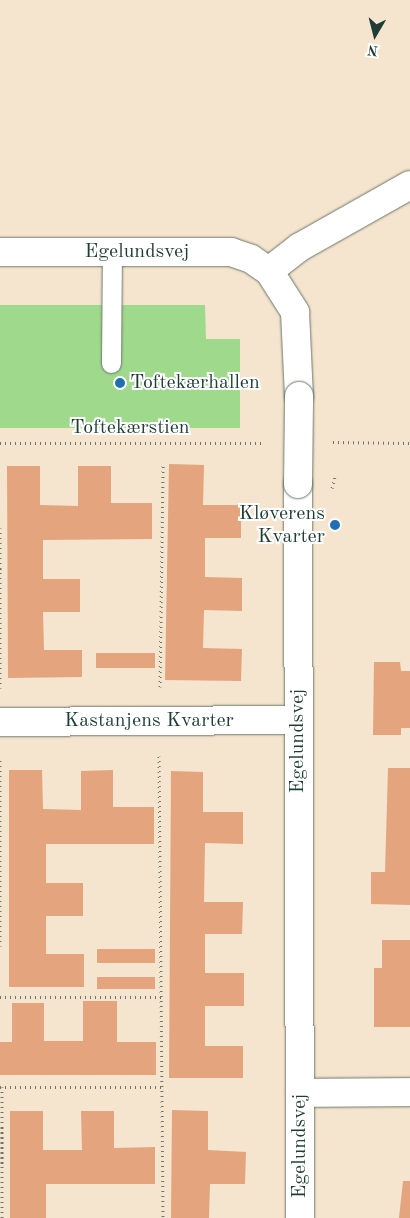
<!DOCTYPE html>
<html>
<head>
<meta charset="utf-8">
<style>
	body { margin:0 }
	#map { position:relative; width:410px; height:1218px; overflow:hidden; background:#f5e4ce; font-family:"Old Standard TT",serif }
	div>[style] { position:absolute }
	.green>* { inset:0; background:#9fd98c }
	.building>* { inset:0; background:#e3a47e; transform-origin:0 0 }
	.path>* { height:3px; margin-top:-1.5px; transform-origin:0; background:repeating-linear-gradient(90deg,#6a776a 0 1px,transparent 0 5px) }
	.roads { filter:drop-shadow(0 0 1px #6a776a) drop-shadow(0 0 1px #6a776a) }
	.service>* { height:19px; margin:-9.5px; padding:0 9.5px; transform-origin:9.5px; border-radius:9.5px; background:#fff }
	.minor>* { height:28px; margin:-14px; padding:0 14px; transform-origin:14px; border-radius:14px; background:#fff }
	.bridges { filter:drop-shadow(0 0 1px #6a776a) drop-shadow(0 0 1px #6a776a) }
	.minor-bridge>* { height:28px; margin:-14px; padding:0 14px; transform-origin:14px; border-radius:14px; background:#fff }
	.dots>* { width:14px; height:14px; translate:-50% -50%; box-sizing:border-box; border:2px solid #fff; border-radius:50% }
	span { translate:-50% -50%; white-space:nowrap; text-align:center; line-height:1.15; -webkit-text-stroke:4px #fff; paint-order:stroke }
	.street-label { font-size:20px; color:#1f3d34 }
	.poi-label { font-size:20px; color:#1f3d34 }
	.left { translate:0 -50%; text-align:left }
	.right { translate:-100% -50%; text-align:right }
	.north { position:absolute; left:350px; top:10px; width:50px; height:50px; -webkit-text-stroke:4px #fff; paint-order:stroke; rotate:188deg; font-size:14px; font-weight:700; line-height:20px; text-align:center; color:#1f3d34 }
	.north::after { content:''; display:block; margin:auto; width:18px; height:22px; background:#1f3d34; clip-path:polygon(50% 0,100% 100%,50% 72%,0 100%) }
</style>
</head>
<body>
<div id="map">
	<div class="green">
		<i style="clip-path:polygon(0 305px,205px 305px,206px 339px,240px 339px,240px 428px,0 428px)"></i>
	</div>
	<div class="building">
		<i style="clip-path:polygon(169px 464px,204px 465px,203px 505px,241px 505px,241px 538px,205px 538px,205px 577px,242px 578px,242px 611px,204px 610px,203px 648px,242px 649px,241px 681px,165px 680px)"></i>
		<i style="clip-path:polygon(7px 466px,40px 466px,40px 505px,78px 506px,78px 466px,111px 466px,111px 503px,152px 503px,152px 539px,43px 540px,43px 579px,80px 579px,80px 612px,43px 612px,44px 650px,82px 650px,82px 677px,8px 678px)"></i>
		<i style="left:96px;top:653px;width:59px;height:15px"></i>
		<i style="clip-path:polygon(374px 662px,400px 662px,401px 671px,410px 671px,410px 728px,401px 728px,401px 735px,373px 735px)"></i>
		<i style="clip-path:polygon(388px 768px,410px 768px,410px 905px,371px 904px,371px 872px,385px 872px)"></i>
		<i style="clip-path:polygon(9px 770px,42px 770px,43px 809px,81px 810px,81px 771px,113px 770px,113px 807px,154px 807px,154px 844px,46px 844px,46px 883px,83px 883px,83px 916px,46px 916px,46px 954px,84px 954px,84px 987px,9px 987px)"></i>
		<i style="clip-path:polygon(171px 771px,203px 772px,203px 812px,243px 812px,243px 844px,205px 843px,204px 902px,243px 902px,242px 934px,205px 934px,205px 973px,244px 973px,244px 1006px,205px 1006px,205px 1046px,243px 1046px,243px 1078px,169px 1078px)"></i>
		<i style="clip-path:polygon(382px 940px,410px 940px,410px 1027px,374px 1027px,374px 968px,382px 968px)"></i>
		<i style="left:97px;top:949px;width:58px;height:14px"></i>
		<i style="left:97px;top:977px;width:58px;height:12px"></i>
		<i style="clip-path:polygon(83px 1001px,117px 1001px,117px 1042px,156px 1042px,156px 1075px,0 1075px,0 1042px,12px 1042px,12px 1003px,44px 1003px,44px 1041px,83px 1041px)"></i>
		<i style="clip-path:polygon(172px 1110px,208px 1111px,208px 1150px,246px 1152px,245px 1184px,210px 1184px,209px 1218px,171px 1218px)"></i>
		<i style="clip-path:polygon(10px 1111px,43px 1111px,43px 1150px,82px 1150px,81px 1111px,114px 1111px,114px 1148px,155px 1147px,155px 1184px,46px 1184px,46px 1218px,10px 1218px)"></i>
		<i style="clip-path:polygon(403px 1181px,410px 1181px,410px 1218px,399px 1218px)"></i>
	</div>
	<div class="path">
		<i style="left:333px;top:442px;width:77px;rotate:0.7deg"></i>
		<i style="left:0;top:443px;width:264px"></i>
		<i style="left:332px;top:488px;width:11px;rotate:-75deg"></i>
		<i style="left:0;top:528px;width:160px;rotate:90deg"></i>
		<i style="left:160px;top:687px;width:224px;rotate:-89.2deg"></i>
		<i style="left:159px;top:756px;width:462px;rotate:89.5deg"></i>
		<i style="left:0;top:946px;width:189px;rotate:-90deg"></i>
		<i style="left:0;top:997px;width:161px"></i>
		<i style="left:0;top:1087px;width:161px"></i>
		<i style="left:2px;top:1087px;width:131px;rotate:90deg"></i>
	</div>
	<div class="roads">
		<div class="service">
			<i style="left:111px;top:363px;width:111px;rotate:-89.5deg"></i>
		</div>
		<div class="minor">
			<i style="left:0;top:252px;width:231px"></i>
			<i style="left:231px;top:252px;width:21px;rotate:19deg"></i>
			<i style="left:251px;top:259px;width:22px;rotate:34deg"></i>
			<i style="left:269px;top:271px;width:49px;rotate:57.6deg"></i>
			<i style="left:295px;top:312px;width:84px;rotate:87.3deg"></i>
			<i style="left:269px;top:271px;width:39px;rotate:-38deg"></i>
			<i style="left:300px;top:247px;width:126px;rotate:-29.4deg"></i>
			<i style="left:298px;top:484px;width:734px;rotate:89.84deg"></i>
			<i style="left:0;top:722px;width:298px;rotate:-0.4deg"></i>
			<i style="left:300px;top:1093px;width:110px;rotate:-0.5deg"></i>
		</div>
	</div>
	<div class="bridges">
		<div class="minor-bridge">
			<i style="left:298px;top:484px;width:88px;rotate:-89.3deg"></i>
		</div>
	</div>
	<div class="dots">
		<i style="left:120px;top:383px;background:#1f6fb2"></i>
		<i style="left:335px;top:525px;background:#1f6fb2"></i>
	</div>
	<div class="street-label">
		<span style="left:137px;top:252px">Egelundsvej</span>
		<span style="left:130px;top:428px">Toftekærstien</span>
		<span style="left:149px;top:721px">Kastanjens Kvarter</span>
		<span style="left:298px;top:741px;rotate:-90deg">Egelundsvej</span>
		<span style="left:300px;top:1146px;rotate:-90deg">Egelundsvej</span>
	</div>
	<div class="poi-label">
		<span class="left" style="left:130px;top:383px">Toftekærhallen</span>
		<span class="right" style="left:325px;top:526px">Kløverens<br>Kvarter</span>
	</div>
	<div class="north">N</div>
</div>
</body>
</html>
